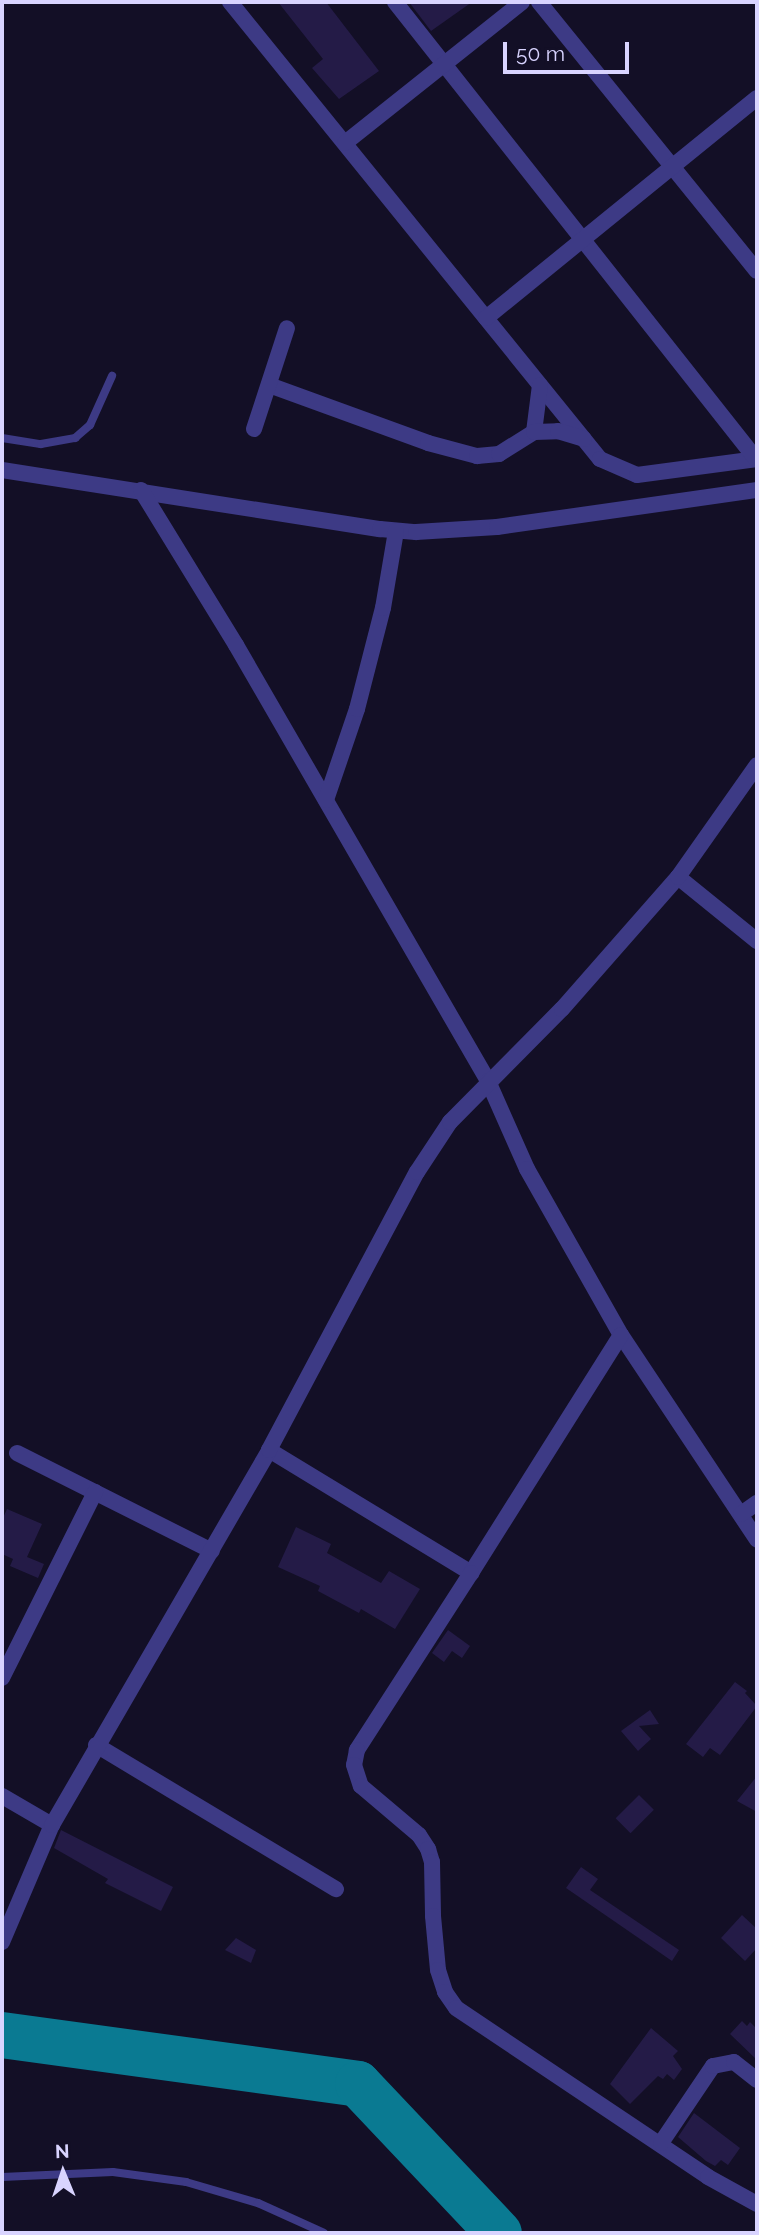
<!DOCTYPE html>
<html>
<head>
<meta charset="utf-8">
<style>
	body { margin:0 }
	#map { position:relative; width:759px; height:2235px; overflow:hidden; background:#130f26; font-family:Raleway,sans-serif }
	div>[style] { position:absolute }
	.taxiway>* { height:46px; margin:-23px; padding:0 23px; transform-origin:23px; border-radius:23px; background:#0a7a92 }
	.building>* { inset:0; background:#241b47; transform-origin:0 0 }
	.lane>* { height:8px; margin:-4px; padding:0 4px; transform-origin:4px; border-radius:4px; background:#3d3a85 }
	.street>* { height:16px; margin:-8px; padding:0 8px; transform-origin:8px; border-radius:8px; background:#3d3a85 }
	span { translate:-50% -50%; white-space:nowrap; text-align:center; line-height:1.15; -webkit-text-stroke:6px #130f26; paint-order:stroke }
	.frame { position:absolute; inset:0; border:4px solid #d9d4ff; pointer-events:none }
	.north { position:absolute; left:28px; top:2137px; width:70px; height:70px; -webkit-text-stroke:5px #130f26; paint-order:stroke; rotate:358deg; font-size:19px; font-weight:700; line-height:28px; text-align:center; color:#d9d4ff }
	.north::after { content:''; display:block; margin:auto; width:24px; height:32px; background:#d9d4ff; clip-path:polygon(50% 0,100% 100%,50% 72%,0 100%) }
	.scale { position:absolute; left:503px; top:42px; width:126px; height:32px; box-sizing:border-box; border:4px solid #d9d4ff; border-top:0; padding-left:9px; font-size:21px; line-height:24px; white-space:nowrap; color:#d9d4ff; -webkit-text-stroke:5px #130f26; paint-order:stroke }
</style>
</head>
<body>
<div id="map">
	<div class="taxiway">
		<i style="left:2px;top:2035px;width:359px;rotate:7.8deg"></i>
		<i style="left:358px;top:2084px;width:205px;rotate:46.6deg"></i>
	</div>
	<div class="building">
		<i style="clip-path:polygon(278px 2px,326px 2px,379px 71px,339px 99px,312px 68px,323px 59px)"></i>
		<i style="clip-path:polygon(409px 2px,472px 2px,431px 31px)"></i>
		<i style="clip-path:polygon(7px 1509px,42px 1524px,27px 1557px,44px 1564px,38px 1578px,10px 1566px,13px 1559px,2px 1554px,2px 1520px)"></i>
		<i style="clip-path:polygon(296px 1527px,331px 1544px,327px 1553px,381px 1583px,389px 1571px,420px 1589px,395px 1629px,361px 1609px,359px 1613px,318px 1591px,320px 1586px,278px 1567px)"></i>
		<i style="clip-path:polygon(448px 1630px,470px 1646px,462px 1658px,452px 1651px,444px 1662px,432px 1653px)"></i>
		<i style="clip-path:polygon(735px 1682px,747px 1691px,745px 1693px,757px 1706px,720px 1755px,710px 1748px,703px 1757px,686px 1744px)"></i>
		<i style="clip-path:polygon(650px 1710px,659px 1724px,639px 1726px,651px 1739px,638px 1751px,621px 1731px)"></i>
		<i style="clip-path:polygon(757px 1776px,757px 1812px,737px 1801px)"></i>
		<i style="left:639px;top:1795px;width:21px;height:33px;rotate:45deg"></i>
		<i style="clip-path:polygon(61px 1830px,173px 1887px,161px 1911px,105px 1883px,108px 1879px,54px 1848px)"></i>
		<i style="clip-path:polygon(581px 1867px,598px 1879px,590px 1890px,679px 1950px,672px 1961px,566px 1888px)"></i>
		<i style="clip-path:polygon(742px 1915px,757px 1929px,757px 1948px,745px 1961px,721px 1938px)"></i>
		<i style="clip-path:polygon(236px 1938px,256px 1950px,251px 1963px,225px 1950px)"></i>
		<i style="clip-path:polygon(742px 2021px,747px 2026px,750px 2022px,757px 2029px,757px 2060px,730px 2034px)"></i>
		<i style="clip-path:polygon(651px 2028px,678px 2051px,673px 2056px,682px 2069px,674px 2080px,667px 2074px,663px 2079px,658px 2076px,630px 2104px,610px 2084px)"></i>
		<i style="clip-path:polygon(694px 2113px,740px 2148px,728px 2165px,721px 2160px,715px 2166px,706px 2161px,678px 2137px)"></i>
	</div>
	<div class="lane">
		<i style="left:2px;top:438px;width:39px;rotate:9deg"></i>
		<i style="left:41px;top:444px;width:35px;rotate:-10deg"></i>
		<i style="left:75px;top:438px;width:20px;rotate:-41deg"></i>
		<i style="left:90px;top:425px;width:54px;rotate:-65.8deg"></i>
		<i style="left:2px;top:2177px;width:111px;rotate:-2.6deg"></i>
		<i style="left:113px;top:2172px;width:74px;rotate:7.8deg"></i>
		<i style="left:186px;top:2182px;width:75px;rotate:16.3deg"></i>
		<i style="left:258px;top:2203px;width:72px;rotate:24.4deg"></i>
	</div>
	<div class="street">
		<i style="left:230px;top:2px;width:588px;rotate:51.01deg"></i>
		<i style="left:600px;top:459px;width:40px;rotate:23.4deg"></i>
		<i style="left:637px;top:475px;width:121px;rotate:-7.6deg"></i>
		<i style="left:395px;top:2px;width:582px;rotate:51.69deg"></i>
		<i style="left:539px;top:2px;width:346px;rotate:51deg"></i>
		<i style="left:345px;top:143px;width:226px;rotate:-38.5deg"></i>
		<i style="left:486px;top:318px;width:349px;rotate:-39.1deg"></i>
		<i style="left:269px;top:385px;width:169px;rotate:20deg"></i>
		<i style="left:428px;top:443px;width:51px;rotate:14.9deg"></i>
		<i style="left:477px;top:456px;width:22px;rotate:-5deg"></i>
		<i style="left:499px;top:454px;width:41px;rotate:-32.2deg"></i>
		<i style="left:534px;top:432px;width:47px;rotate:-82.7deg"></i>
		<i style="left:254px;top:429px;width:106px;rotate:-71.9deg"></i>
		<i style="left:534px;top:432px;width:24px;rotate:-2deg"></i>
		<i style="left:558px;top:431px;width:27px;rotate:17deg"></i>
		<i style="left:2px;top:470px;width:383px;rotate:8.9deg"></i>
		<i style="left:380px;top:529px;width:36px;rotate:5deg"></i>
		<i style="left:416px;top:532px;width:81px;rotate:-3.5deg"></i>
		<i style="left:497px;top:527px;width:263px;rotate:-8.1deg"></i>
		<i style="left:141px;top:490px;width:182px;rotate:58.5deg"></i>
		<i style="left:236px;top:645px;width:504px;rotate:59.97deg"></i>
		<i style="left:488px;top:1081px;width:96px;rotate:66.1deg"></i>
		<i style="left:527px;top:1169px;width:191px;rotate:60.5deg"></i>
		<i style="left:621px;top:1335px;width:246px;rotate:56.4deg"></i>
		<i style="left:326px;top:800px;width:96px;rotate:-71.2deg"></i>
		<i style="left:357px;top:709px;width:104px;rotate:-75.6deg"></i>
		<i style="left:383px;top:608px;width:78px;rotate:-80.4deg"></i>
		<i style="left:678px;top:877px;width:102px;rotate:39deg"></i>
		<i style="left:269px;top:1450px;width:237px;rotate:31.3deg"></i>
		<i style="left:471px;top:1573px;width:281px;rotate:-57.8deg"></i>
		<i style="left:17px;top:1453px;width:218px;rotate:26.7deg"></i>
		<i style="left:741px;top:1514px;width:19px;rotate:-35deg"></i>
		<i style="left:471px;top:1573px;width:211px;rotate:122.8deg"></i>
		<i style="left:357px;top:1750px;width:15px;rotate:101deg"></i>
		<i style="left:354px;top:1765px;width:22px;rotate:72deg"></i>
		<i style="left:361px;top:1786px;width:76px;rotate:40.2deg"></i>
		<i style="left:419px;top:1835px;width:17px;rotate:57deg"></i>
		<i style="left:428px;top:1849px;width:14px;rotate:73deg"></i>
		<i style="left:432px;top:1862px;width:54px;rotate:88.9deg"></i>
		<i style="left:433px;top:1916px;width:54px;rotate:84.7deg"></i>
		<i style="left:438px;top:1970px;width:23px;rotate:72deg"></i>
		<i style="left:445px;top:1992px;width:19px;rotate:55deg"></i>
		<i style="left:456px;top:2008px;width:303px;rotate:33.8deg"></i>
		<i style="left:708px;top:2177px;width:56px;rotate:28.9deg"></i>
		<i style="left:2px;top:1678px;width:208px;rotate:-63.4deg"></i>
		<i style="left:96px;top:1745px;width:280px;rotate:31deg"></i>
		<i style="left:2px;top:1796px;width:58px;rotate:30.1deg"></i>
		<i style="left:2px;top:1942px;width:127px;rotate:-66.9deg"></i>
		<i style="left:52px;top:1825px;width:433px;rotate:-59.9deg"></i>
		<i style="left:269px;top:1450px;width:315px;rotate:-62deg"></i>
		<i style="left:417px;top:1172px;width:60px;rotate:-56.6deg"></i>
		<i style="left:450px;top:1122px;width:159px;rotate:-45.3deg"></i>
		<i style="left:562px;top:1009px;width:176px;rotate:-48.7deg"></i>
		<i style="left:678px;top:877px;width:137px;rotate:-54.8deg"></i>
		<i style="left:661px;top:2143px;width:93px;rotate:-56deg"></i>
		<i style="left:713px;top:2066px;width:21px;rotate:-11deg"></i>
		<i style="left:734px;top:2062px;width:29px;rotate:38deg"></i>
	</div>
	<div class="frame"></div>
	<div class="north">N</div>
	<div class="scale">50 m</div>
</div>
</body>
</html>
